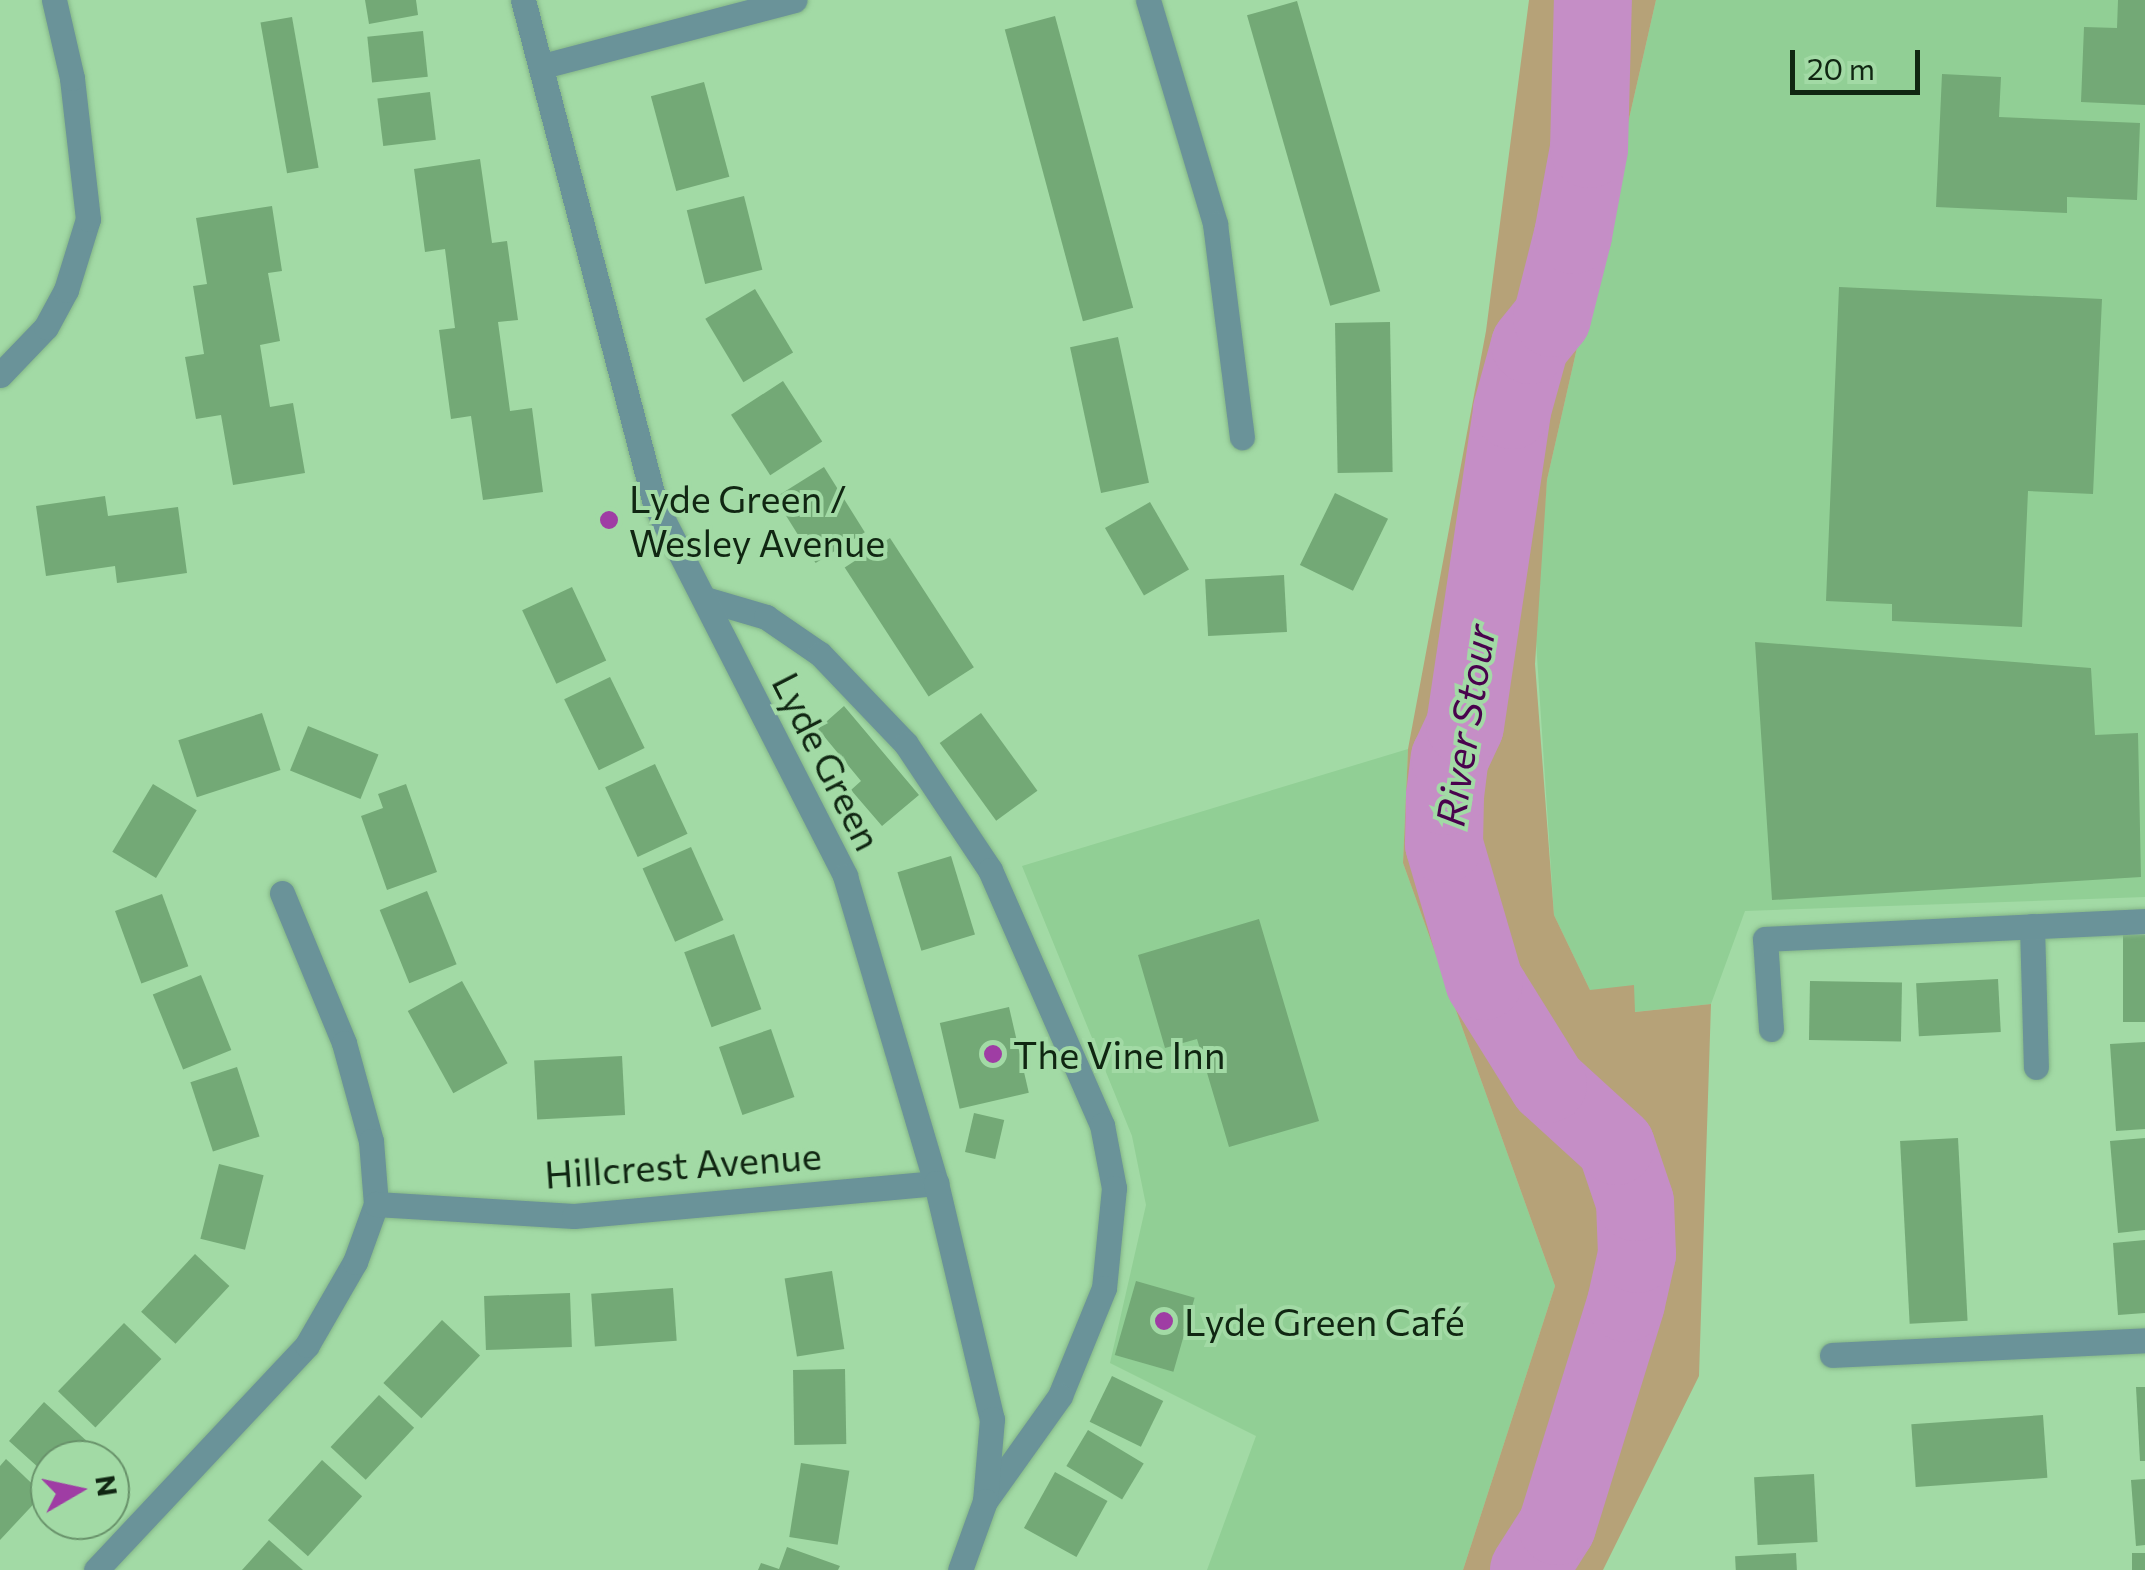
<!DOCTYPE html>
<html>
<head>
<meta charset="utf-8">
<style>
	body { margin:0 }
	#map { position:relative; width:2145px; height:1570px; overflow:hidden; background:#a2daa5; font-family:Commissioner,sans-serif }
	div>[style] { position:absolute }
	.built>* { inset:0; background:#91cf95 }
	.green>* { inset:0; background:#b6a278 }
	.river>* { height:78px; margin:-39px; padding:0 39px; transform-origin:39px; border-radius:39px; background:#c58ec6 }
	.building>* { inset:0; background:#73a976; transform-origin:0 0 }
	.roads { filter:drop-shadow(0 0 2px #85b688) drop-shadow(0 0 2px #85b688) }
	.minor>* { height:25px; margin:-12.5px; padding:0 12.5px; transform-origin:12.5px; border-radius:12.5px; background:#6a9399 }
	.tertiary>* { height:25px; margin:-12.5px; padding:0 12.5px; transform-origin:12.5px; border-radius:12.5px; background:#6a9399 }
	.dots>* { width:28px; height:28px; translate:-50% -50%; box-sizing:border-box; border:5px solid #a2daa5; border-radius:50% }
	span { translate:-50% -50%; white-space:nowrap; text-align:center; line-height:1.15; -webkit-text-stroke:8px #a2daa5; paint-order:stroke }
	.poi-label { font-size:38px; color:#102612 }
	.left { translate:0 -50%; text-align:left }
	.street-label { font-size:38px; color:#102612 }
	.water-label { font-size:40px; color:#49024d; font-style:italic }
	.north { position:absolute; left:30px; top:1440px; width:100px; height:100px; box-sizing:border-box; background:#a2daa5; border:2px solid #68926a; border-radius:50%; rotate:81deg; font-size:28px; font-weight:700; line-height:40px; text-align:center; color:#102612 }
	.north::after { content:''; display:block; margin:auto; width:35px; height:45px; background:#9f3da4; clip-path:polygon(50% 0,100% 100%,50% 72%,0 100%) }
	.scale { position:absolute; left:1790px; top:50px; width:130px; height:45px; box-sizing:border-box; border:5px solid #102612; border-top:0; padding-left:12px; font-size:30px; line-height:35px; white-space:nowrap; color:#102612; -webkit-text-stroke:8px #a2daa5; paint-order:stroke }
</style>
</head>
<body>
<div id="map">
	<div class="built">
		<i style="clip-path:polygon(1656px 0,2145px 0,2145px 897px,1745px 911px,1711px 1004px,1634px 1012px,1590px 990px,1554px 915px,1535px 626px,1547px 480px)"></i>
		<i style="clip-path:polygon(1408px 749px,1403px 863px,1555px 1286px,1463px 1570px,1207px 1570px,1256px 1436px,1110px 1363px,1146px 1205px,1132px 1136px,1022px 866px)"></i>
	</div>
	<div class="green">
		<i style="clip-path:polygon(1529px 0,1656px 0,1547px 480px,1535px 664px,1554px 915px,1590px 990px,1634px 985px,1635px 1012px,1711px 1004px,1699px 1376px,1603px 1570px,1463px 1570px,1555px 1286px,1403px 863px,1408px 749px,1486px 331px)"></i>
	</div>
	<div class="river">
		<i style="left:1529px;top:1570px;width:52px;rotate:-57.5deg"></i>
		<i style="left:1557px;top:1526px;width:233px;rotate:-72.8deg"></i>
		<i style="left:1626px;top:1303px;width:50px;rotate:-77.3deg"></i>
		<i style="left:1637px;top:1254px;width:52px;rotate:-92.2deg"></i>
		<i style="left:1635px;top:1202px;width:59px;rotate:-108.7deg"></i>
		<i style="left:1616px;top:1146px;width:92px;rotate:-137.6deg"></i>
		<i style="left:1548px;top:1084px;width:121px;rotate:-121.9deg"></i>
		<i style="left:1484px;top:981px;width:143px;rotate:-106.3deg"></i>
		<i style="left:1444px;top:844px;width:48px;rotate:-88.8deg"></i>
		<i style="left:1445px;top:796px;width:38px;rotate:-83deg"></i>
		<i style="left:1450px;top:758px;width:35px;rotate:-65deg"></i>
		<i style="left:1465px;top:726px;width:319px;rotate:-81.5deg"></i>
		<i style="left:1512px;top:410px;width:67px;rotate:-74.5deg"></i>
		<i style="left:1530px;top:345px;width:35px;rotate:-51deg"></i>
		<i style="left:1552px;top:318px;width:86px;rotate:-75.8deg"></i>
		<i style="left:1573px;top:235px;width:87px;rotate:-79.5deg"></i>
		<i style="left:1589px;top:149px;width:149px;rotate:-88.5deg"></i>
	</div>
	<div class="building">
		<i style="clip-path:polygon(365px 0,416px 0,418px 15px,369px 24px)"></i>
		<i style="clip-path:polygon(2118px 0,2145px 0,2145px 105px,2081px 102px,2084px 27px,2117px 28px)"></i>
		<i style="left:1297px;top:1px;width:302px;height:52px;rotate:74deg"></i>
		<i style="left:1055px;top:16px;width:302px;height:52px;rotate:75deg"></i>
		<i style="left:292px;top:17px;width:153px;height:32px;rotate:80deg"></i>
		<i style="left:423px;top:31px;width:46px;height:56px;rotate:84deg"></i>
		<i style="clip-path:polygon(1942px 74px,2001px 77px,1999px 117px,2140px 123px,2137px 200px,2067px 197px,2067px 213px,1936px 207px)"></i>
		<i style="left:704px;top:82px;width:98px;height:55px;rotate:75deg"></i>
		<i style="left:430px;top:92px;width:48px;height:53px;rotate:83deg"></i>
		<i style="clip-path:polygon(480px 159px,492px 243px,507px 241px,518px 320px,498px 322px,510px 411px,532px 408px,543px 492px,483px 500px,471px 416px,451px 419px,439px 330px,455px 328px,445px 249px,425px 252px,414px 169px)"></i>
		<i style="left:744px;top:196px;width:76px;height:59px;rotate:76deg"></i>
		<i style="clip-path:polygon(272px 206px,282px 271px,268px 273px,280px 341px,260px 345px,270px 407px,293px 403px,305px 473px,233px 485px,221px 415px,196px 419px,185px 357px,204px 354px,193px 286px,207px 284px,196px 218px)"></i>
		<i style="clip-path:polygon(1839px 287px,2102px 299px,2093px 494px,2028px 491px,2022px 627px,1892px 621px,1892px 604px,1826px 601px)"></i>
		<i style="left:755px;top:289px;width:74px;height:58px;rotate:59deg"></i>
		<i style="left:1390px;top:322px;width:150px;height:55px;rotate:89deg"></i>
		<i style="left:1118px;top:337px;width:149px;height:49px;rotate:78deg"></i>
		<i style="left:783px;top:381px;width:72px;height:62px;rotate:57deg"></i>
		<i style="left:824px;top:467px;width:77px;height:58px;rotate:58deg"></i>
		<i style="left:1335px;top:493px;width:59px;height:80px;rotate:26deg"></i>
		<i style="clip-path:polygon(105px 496px,108px 516px,178px 507px,187px 573px,117px 583px,115px 566px,46px 576px,36px 506px)"></i>
		<i style="left:1150px;top:502px;width:78px;height:52px;rotate:60deg"></i>
		<i style="left:890px;top:538px;width:154px;height:54px;rotate:57deg"></i>
		<i style="left:1284px;top:575px;width:57px;height:79px;rotate:87deg"></i>
		<i style="left:572px;top:587px;width:81px;height:55px;rotate:65deg"></i>
		<i style="clip-path:polygon(1755px 642px,2091px 668px,2095px 735px,2138px 733px,2141px 877px,1772px 900px)"></i>
		<i style="left:610px;top:677px;width:79px;height:51px;rotate:64deg"></i>
		<i style="clip-path:polygon(844px 706px,919px 795px,882px 826px,851px 790px,861px 781px,818px 729px)"></i>
		<i style="left:262px;top:713px;width:60px;height:88px;rotate:72deg"></i>
		<i style="left:981px;top:713px;width:96px;height:51px;rotate:54deg"></i>
		<i style="left:308px;top:726px;width:76px;height:48px;rotate:22deg"></i>
		<i style="left:655px;top:764px;width:77px;height:55px;rotate:65deg"></i>
		<i style="left:153px;top:784px;width:51px;height:79px;rotate:31deg"></i>
		<i style="clip-path:polygon(406px 784px,437px 872px,387px 890px,361px 816px,383px 808px,378px 794px)"></i>
		<i style="left:691px;top:847px;width:80px;height:53px;rotate:66deg"></i>
		<i style="left:951px;top:856px;width:82px;height:56px;rotate:73deg"></i>
		<i style="left:427px;top:891px;width:79px;height:51px;rotate:68deg"></i>
		<i style="left:162px;top:894px;width:77px;height:50px;rotate:70deg"></i>
		<i style="clip-path:polygon(1259px 919px,1319px 1121px,1229px 1147px,1197px 1039px,1165px 1048px,1138px 955px)"></i>
		<i style="left:734px;top:934px;width:80px;height:53px;rotate:70deg"></i>
		<i style="left:2145px;top:935px;width:87px;height:22px;rotate:90deg"></i>
		<i style="left:201px;top:975px;width:81px;height:52px;rotate:68deg"></i>
		<i style="left:1998px;top:979px;width:53px;height:82px;rotate:87deg"></i>
		<i style="left:462px;top:981px;width:94px;height:62px;rotate:61deg"></i>
		<i style="left:1810px;top:981px;width:92px;height:59px;rotate:1deg"></i>
		<i style="left:1009px;top:1007px;width:88px;height:71px;rotate:77deg"></i>
		<i style="left:771px;top:1029px;width:72px;height:55px;rotate:71deg"></i>
		<i style="clip-path:polygon(2145px 1042px,2145px 1129px,2116px 1131px,2110px 1044px)"></i>
		<i style="left:622px;top:1056px;width:59px;height:88px;rotate:87deg"></i>
		<i style="left:237px;top:1067px;width:73px;height:49px;rotate:72deg"></i>
		<i style="left:974px;top:1113px;width:31px;height:40px;rotate:13deg"></i>
		<i style="left:1958px;top:1138px;width:183px;height:58px;rotate:87deg"></i>
		<i style="clip-path:polygon(2145px 1138px,2145px 1230px,2118px 1233px,2110px 1141px)"></i>
		<i style="left:219px;top:1164px;width:46px;height:77px;rotate:14deg"></i>
		<i style="clip-path:polygon(2145px 1240px,2145px 1313px,2118px 1315px,2113px 1243px)"></i>
		<i style="left:195px;top:1254px;width:47px;height:79px;rotate:43deg"></i>
		<i style="left:832px;top:1271px;width:79px;height:48px;rotate:81deg"></i>
		<i style="left:1136px;top:1281px;width:61px;height:77px;rotate:16deg"></i>
		<i style="left:673px;top:1288px;width:53px;height:82px;rotate:86deg"></i>
		<i style="left:570px;top:1293px;width:54px;height:86px;rotate:88deg"></i>
		<i style="left:442px;top:1320px;width:52px;height:86px;rotate:43deg"></i>
		<i style="left:124px;top:1323px;width:52px;height:95px;rotate:44deg"></i>
		<i style="left:845px;top:1369px;width:75px;height:52px;rotate:89deg"></i>
		<i style="left:1112px;top:1376px;width:57px;height:51px;rotate:26deg"></i>
		<i style="clip-path:polygon(2136px 1387px,2145px 1387px,2145px 1461px,2140px 1461px)"></i>
		<i style="left:379px;top:1395px;width:48px;height:71px;rotate:43deg"></i>
		<i style="clip-path:polygon(44px 1402px,90px 1444px,76px 1460px,50px 1460px,50px 1478px,9px 1441px)"></i>
		<i style="left:2043px;top:1415px;width:63px;height:132px;rotate:86deg"></i>
		<i style="left:1088px;top:1430px;width:65px;height:42px;rotate:31deg"></i>
		<i style="clip-path:polygon(6px 1459px,43px 1494px,0 1540px,0 1466px)"></i>
		<i style="left:322px;top:1460px;width:54px;height:81px;rotate:42deg"></i>
		<i style="left:801px;top:1463px;width:49px;height:75px;rotate:9deg"></i>
		<i style="left:1055px;top:1472px;width:60px;height:64px;rotate:29deg"></i>
		<i style="left:1814px;top:1474px;width:68px;height:60px;rotate:87deg"></i>
		<i style="clip-path:polygon(2145px 1479px,2145px 1545px,2136px 1546px,2131px 1480px)"></i>
		<i style="clip-path:polygon(269px 1540px,303px 1570px,242px 1570px)"></i>
		<i style="clip-path:polygon(787px 1547px,840px 1566px,838px 1570px,758px 1570px,761px 1563px,779px 1569px)"></i>
		<i style="left:1796px;top:1553px;width:17px;height:61px;rotate:87deg"></i>
		<i style="left:2145px;top:1553px;width:17px;height:13px;rotate:90deg"></i>
	</div>
	<div class="roads">
		<div class="minor">
			<i style="left:1148px;top:0;width:234px;rotate:73.3deg"></i>
			<i style="left:1215px;top:224px;width:215px;rotate:82.8deg"></i>
			<i style="left:543px;top:66px;width:260px;rotate:-14.7deg"></i>
			<i style="left:0;top:375px;width:66px;rotate:-46.2deg"></i>
			<i style="left:46px;top:327px;width:42px;rotate:-61.6deg"></i>
			<i style="left:66px;top:290px;width:74px;rotate:-72.8deg"></i>
			<i style="left:88px;top:219px;width:142px;rotate:-96.5deg"></i>
			<i style="left:72px;top:78px;width:80px;rotate:-103deg"></i>
			<i style="left:705px;top:599px;width:64px;rotate:16.4deg"></i>
			<i style="left:766px;top:617px;width:65px;rotate:34.4deg"></i>
			<i style="left:820px;top:654px;width:124px;rotate:46.3deg"></i>
			<i style="left:906px;top:744px;width:151px;rotate:56.3deg"></i>
			<i style="left:990px;top:870px;width:279px;rotate:66.3deg"></i>
			<i style="left:1102px;top:1125px;width:64px;rotate:79.2deg"></i>
			<i style="left:1114px;top:1188px;width:100px;rotate:95.7deg"></i>
			<i style="left:1104px;top:1288px;width:117px;rotate:112.2deg"></i>
			<i style="left:1060px;top:1396px;width:129px;rotate:125.5deg"></i>
			<i style="left:282px;top:893px;width:162px;rotate:67.5deg"></i>
			<i style="left:344px;top:1043px;width:102px;rotate:74.6deg"></i>
			<i style="left:371px;top:1141px;width:63px;rotate:85.5deg"></i>
			<i style="left:2032px;top:926px;width:141px;rotate:88.4deg"></i>
			<i style="left:1771px;top:1029px;width:90px;rotate:-93.8deg"></i>
			<i style="left:1765px;top:939px;width:380px;rotate:-2.7deg"></i>
			<i style="left:1832px;top:1355px;width:313px;rotate:-2.7deg"></i>
			<i style="left:96px;top:1570px;width:308px;rotate:-46.8deg"></i>
			<i style="left:307px;top:1345px;width:96px;rotate:-60deg"></i>
			<i style="left:355px;top:1262px;width:62px;rotate:-70.1deg"></i>
			<i style="left:376px;top:1204px;width:198px;rotate:3.5deg"></i>
			<i style="left:574px;top:1216px;width:364px;rotate:-5.2deg"></i>
		</div>
		<div class="tertiary">
			<i style="left:523px;top:0;width:521px;rotate:75.32deg"></i>
			<i style="left:655px;top:504px;width:418px;rotate:62.9deg"></i>
			<i style="left:845px;top:876px;width:320px;rotate:73.5deg"></i>
			<i style="left:936px;top:1183px;width:243px;rotate:76.7deg"></i>
			<i style="left:992px;top:1419px;width:82px;rotate:94.9deg"></i>
			<i style="left:985px;top:1501px;width:73px;rotate:109.9deg"></i>
		</div>
	</div>
	<div class="dots">
		<i style="left:609px;top:520px;background:#9f3da4"></i>
		<i style="left:993px;top:1054px;background:#9f3da4"></i>
		<i style="left:1164px;top:1321px;background:#9f3da4"></i>
	</div>
	<div class="poi-label">
		<span class="left" style="left:629px;top:520px">Lyde Green /<br>Wesley Avenue</span>
		<span class="left" style="left:1013px;top:1054px">The Vine Inn</span>
		<span class="left" style="left:1184px;top:1321px">Lyde Green Café</span>
	</div>
	<div class="street-label">
		<span style="left:828px;top:761px;rotate:63deg">Lyde Green</span>
		<span style="left:683px;top:1164px;rotate:-4deg">Hillcrest Avenue</span>
	</div>
	<div class="water-label">
		<span style="left:1464px;top:725px;rotate:-81deg">River Stour</span>
	</div>
	<div class="north">N</div>
	<div class="scale">20 m</div>
</div>
</body>
</html>
